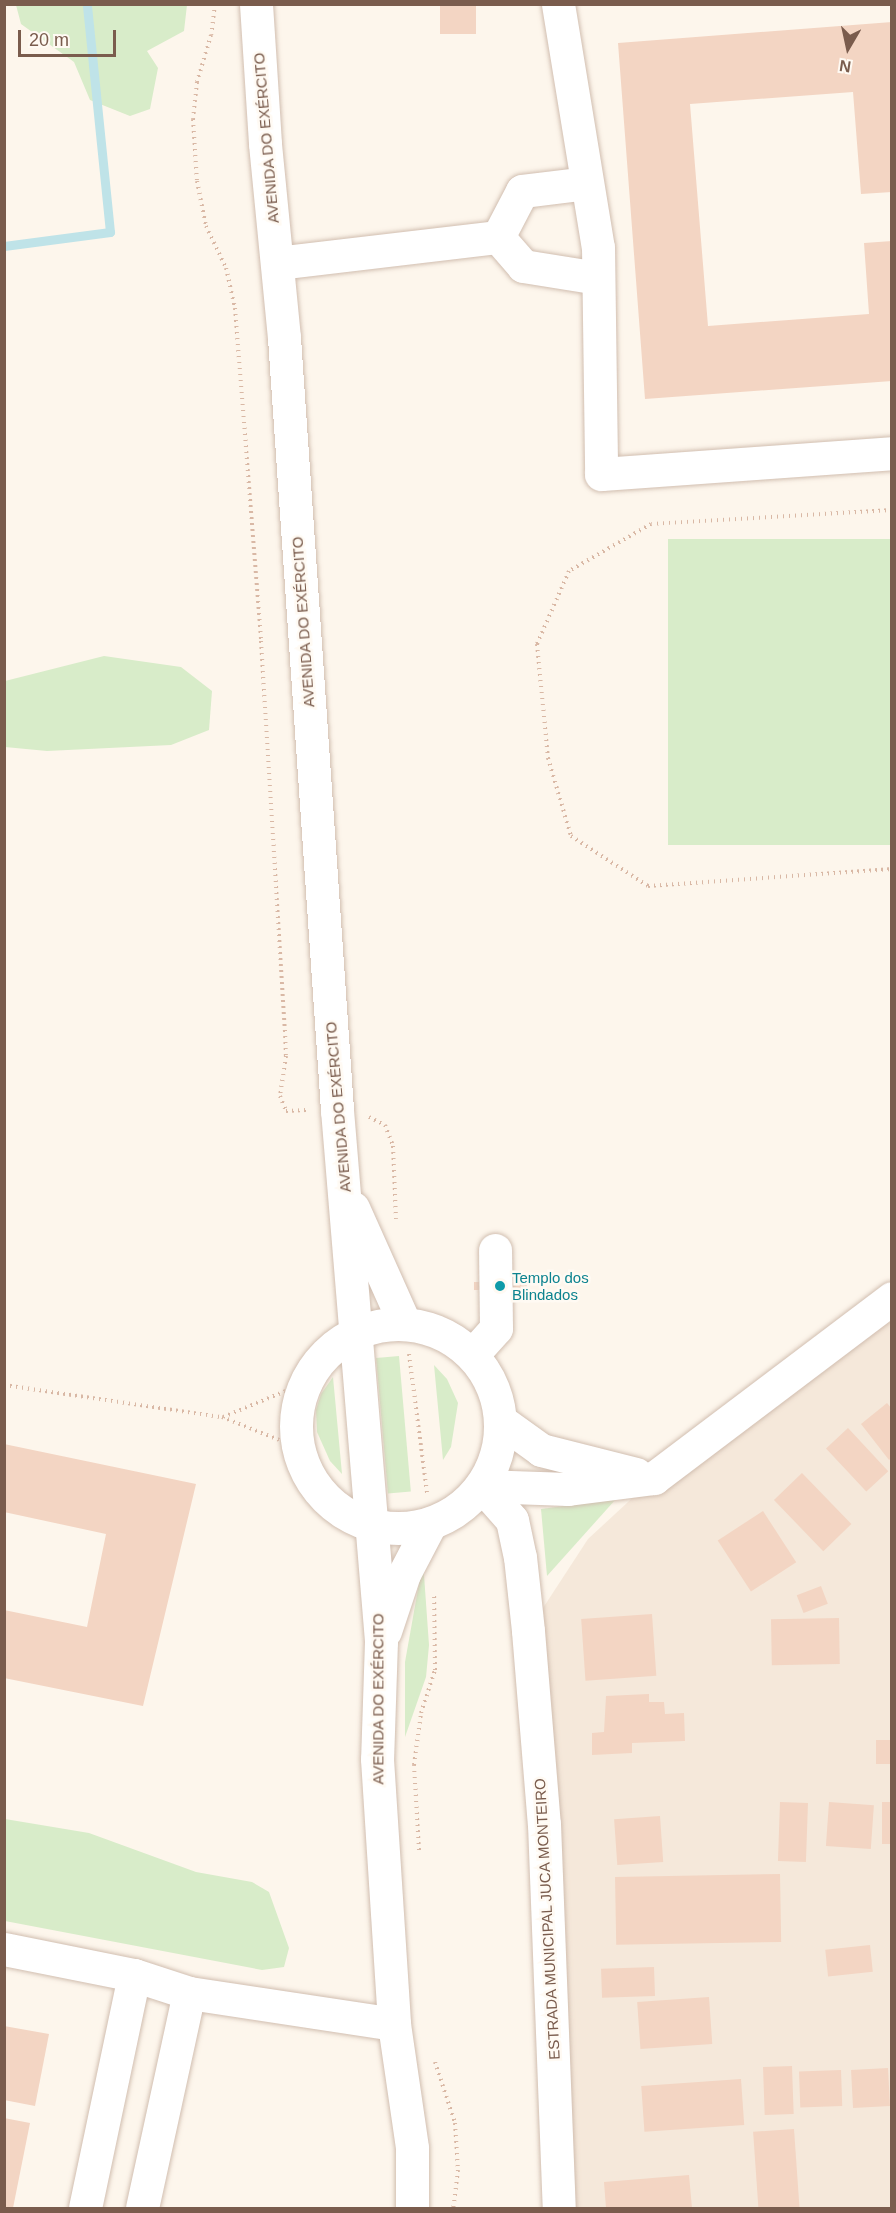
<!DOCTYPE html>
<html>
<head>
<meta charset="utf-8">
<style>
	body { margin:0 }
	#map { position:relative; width:896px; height:2213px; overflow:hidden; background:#fdf6ec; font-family:Arial,sans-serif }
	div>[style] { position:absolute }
	.residential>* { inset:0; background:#f5e8da }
	.green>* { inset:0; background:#d8ecc9; transform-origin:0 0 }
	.stream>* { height:9px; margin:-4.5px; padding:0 4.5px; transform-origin:4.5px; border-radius:4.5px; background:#bfe3e8 }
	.building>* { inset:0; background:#f3d5c3; transform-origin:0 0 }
	.path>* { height:4px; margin-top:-2px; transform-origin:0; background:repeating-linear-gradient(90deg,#d9b8a5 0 1.5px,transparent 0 6px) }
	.roads { filter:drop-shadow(0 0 2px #d1beb0) drop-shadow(0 0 2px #d1beb0) }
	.minor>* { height:33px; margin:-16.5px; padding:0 16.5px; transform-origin:16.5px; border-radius:16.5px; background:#fff }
	.minor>.ring { margin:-16.5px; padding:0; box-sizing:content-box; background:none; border:33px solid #fff; border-radius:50% }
	.dots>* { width:16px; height:16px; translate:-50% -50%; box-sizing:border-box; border:3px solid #fffaf3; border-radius:50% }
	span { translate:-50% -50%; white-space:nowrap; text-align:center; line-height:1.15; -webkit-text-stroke:5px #fffaf3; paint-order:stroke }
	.street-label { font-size:15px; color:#7a5c4d }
	.culture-label { font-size:15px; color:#0d838f }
	.left { translate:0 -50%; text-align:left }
	.frame { position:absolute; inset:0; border:6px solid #7a5c4d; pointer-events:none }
	.north { position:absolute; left:818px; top:18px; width:60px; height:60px; -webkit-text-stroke:4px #fffaf3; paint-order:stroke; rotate:189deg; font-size:16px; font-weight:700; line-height:24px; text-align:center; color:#7a5c4d }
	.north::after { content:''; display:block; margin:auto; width:21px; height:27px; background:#7a5c4d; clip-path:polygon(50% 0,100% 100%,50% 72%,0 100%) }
	.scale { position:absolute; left:18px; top:30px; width:98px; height:27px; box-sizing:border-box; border:3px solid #7a5c4d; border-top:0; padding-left:8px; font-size:18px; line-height:21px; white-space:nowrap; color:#7a5c4d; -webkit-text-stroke:4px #fffaf3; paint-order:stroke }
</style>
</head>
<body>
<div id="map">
	<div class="residential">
		<i style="clip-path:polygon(891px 1298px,891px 2208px,559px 2208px,528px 1631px,588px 1539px,654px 1478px)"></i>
	</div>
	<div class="green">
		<i style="clip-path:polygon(16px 5px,16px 4px,187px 5px,184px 31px,147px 51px,158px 68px,150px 109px,130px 116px,90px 100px,74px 62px,21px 24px)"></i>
		<i style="left:891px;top:539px;width:306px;height:223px;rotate:90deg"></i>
		<i style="clip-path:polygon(104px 656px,181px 667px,212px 691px,209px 730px,171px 745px,47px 751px,5px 747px,5px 681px)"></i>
		<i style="left:399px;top:1356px;width:136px;height:23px;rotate:85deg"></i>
		<i style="clip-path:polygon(434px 1365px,447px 1379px,458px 1403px,451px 1447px,443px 1460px)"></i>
		<i style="clip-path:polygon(333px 1377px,342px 1474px,330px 1461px,317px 1432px,316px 1410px,321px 1394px)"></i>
		<i style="clip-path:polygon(616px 1499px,547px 1576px,541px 1509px)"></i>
		<i style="clip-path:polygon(423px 1561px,429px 1645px,426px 1677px,405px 1737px,405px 1662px)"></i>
		<i style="clip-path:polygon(5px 1819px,89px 1833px,196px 1872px,252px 1882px,269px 1892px,289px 1948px,284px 1967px,262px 1970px,5px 1921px)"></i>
	</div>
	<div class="stream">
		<i style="left:4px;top:246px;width:107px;rotate:-7.5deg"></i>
		<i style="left:110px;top:232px;width:229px;rotate:-95.8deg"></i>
	</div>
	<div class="building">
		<i style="left:440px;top:4px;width:36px;height:30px"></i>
		<i style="clip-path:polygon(892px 22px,892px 192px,861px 194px,853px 92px,690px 104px,708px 326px,869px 314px,864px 243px,892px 241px,892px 381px,645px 399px,618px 43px)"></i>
		<i style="left:474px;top:1282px;width:53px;height:8px"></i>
		<i style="clip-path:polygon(887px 1403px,892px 1409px,892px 1458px,889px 1460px,861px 1424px)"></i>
		<i style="left:848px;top:1428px;width:59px;height:30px;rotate:47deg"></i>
		<i style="clip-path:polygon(4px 1444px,196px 1484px,143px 1706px,4px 1678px,4px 1610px,87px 1627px,106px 1534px,4px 1512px)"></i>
		<i style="left:802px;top:1473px;width:71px;height:39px;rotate:46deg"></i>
		<i style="left:763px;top:1511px;width:61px;height:54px;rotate:57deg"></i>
		<i style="left:821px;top:1586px;width:19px;height:26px;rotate:69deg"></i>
		<i style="left:652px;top:1614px;width:62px;height:71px;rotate:86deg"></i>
		<i style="left:839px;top:1618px;width:46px;height:68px;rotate:89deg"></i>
		<i style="clip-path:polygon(649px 1694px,649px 1702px,664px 1702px,665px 1714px,684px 1713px,685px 1741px,632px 1743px,632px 1753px,592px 1755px,592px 1733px,604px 1732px,606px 1696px)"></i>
		<i style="left:876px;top:1740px;width:16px;height:24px"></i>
		<i style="left:780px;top:1802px;width:28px;height:59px;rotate:2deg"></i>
		<i style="left:829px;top:1802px;width:45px;height:44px;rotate:4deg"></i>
		<i style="left:882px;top:1802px;width:10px;height:42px"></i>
		<i style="left:660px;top:1816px;width:46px;height:46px;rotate:86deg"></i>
		<i style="left:780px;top:1874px;width:68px;height:165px;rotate:89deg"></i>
		<i style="left:870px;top:1945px;width:27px;height:45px;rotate:84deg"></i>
		<i style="left:654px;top:1967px;width:29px;height:53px;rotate:88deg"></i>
		<i style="left:709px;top:1997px;width:47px;height:72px;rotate:86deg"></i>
		<i style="clip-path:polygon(4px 2026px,49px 2034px,35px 2106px,4px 2100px)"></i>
		<i style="left:792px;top:2066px;width:48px;height:29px;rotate:88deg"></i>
		<i style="left:888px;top:2068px;width:38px;height:37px;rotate:87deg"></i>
		<i style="left:841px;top:2070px;width:36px;height:42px;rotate:88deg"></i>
		<i style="left:741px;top:2079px;width:46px;height:100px;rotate:86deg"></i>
		<i style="clip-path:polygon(4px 2118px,30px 2123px,13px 2208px,4px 2208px)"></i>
		<i style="left:794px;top:2129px;width:79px;height:41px;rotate:86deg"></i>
		<i style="clip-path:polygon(689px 2175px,692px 2208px,606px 2208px,604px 2182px)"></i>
	</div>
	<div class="path">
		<i style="left:215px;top:4px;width:31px;rotate:97deg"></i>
		<i style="left:211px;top:35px;width:49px;rotate:106.6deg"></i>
		<i style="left:197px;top:82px;width:18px;rotate:96deg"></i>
		<i style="left:195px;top:100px;width:19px;rotate:96deg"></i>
		<i style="left:193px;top:119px;width:62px;rotate:86.3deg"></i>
		<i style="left:197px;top:181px;width:46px;rotate:78.7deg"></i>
		<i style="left:206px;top:226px;width:47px;rotate:64.5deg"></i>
		<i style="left:226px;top:268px;width:41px;rotate:77.3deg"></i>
		<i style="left:235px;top:308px;width:334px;rotate:85.5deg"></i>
		<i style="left:261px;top:641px;width:390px;rotate:86.5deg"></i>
		<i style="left:285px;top:1030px;width:26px;rotate:88deg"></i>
		<i style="left:286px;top:1056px;width:40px;rotate:98.5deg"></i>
		<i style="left:280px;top:1096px;width:16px;rotate:68deg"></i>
		<i style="left:286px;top:1111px;width:20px;rotate:-3deg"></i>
		<i style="left:892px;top:510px;width:241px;rotate:176.7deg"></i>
		<i style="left:651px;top:524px;width:95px;rotate:150.2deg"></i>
		<i style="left:569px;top:571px;width:80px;rotate:113.7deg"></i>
		<i style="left:537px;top:644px;width:115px;rotate:84.5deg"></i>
		<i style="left:548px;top:758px;width:81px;rotate:73.6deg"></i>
		<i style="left:571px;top:836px;width:92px;rotate:33deg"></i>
		<i style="left:648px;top:886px;width:245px;rotate:-4deg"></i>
		<i style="left:369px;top:1117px;width:18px;rotate:27deg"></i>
		<i style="left:385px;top:1125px;width:22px;rotate:69deg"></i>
		<i style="left:393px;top:1146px;width:73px;rotate:87.6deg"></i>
		<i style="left:409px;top:1354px;width:140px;rotate:82.6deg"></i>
		<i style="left:4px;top:1385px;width:220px;rotate:8.4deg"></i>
		<i style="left:222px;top:1417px;width:81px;rotate:21.8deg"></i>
		<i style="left:223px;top:1417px;width:89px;rotate:-22.5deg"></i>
		<i style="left:419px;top:1850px;width:85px;rotate:-93.4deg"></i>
		<i style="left:414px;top:1765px;width:52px;rotate:-82.3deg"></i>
		<i style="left:421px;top:1713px;width:45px;rotate:-72deg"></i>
		<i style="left:435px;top:1670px;width:77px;rotate:-90.7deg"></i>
		<i style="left:435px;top:2062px;width:64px;rotate:71.8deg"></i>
		<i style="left:455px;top:2123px;width:47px;rotate:86.3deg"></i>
		<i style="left:458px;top:2170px;width:38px;rotate:97deg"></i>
	</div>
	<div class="roads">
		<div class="minor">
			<i style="left:256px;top:4px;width:140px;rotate:86.3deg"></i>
			<i style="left:265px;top:144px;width:195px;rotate:84.4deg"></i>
			<i style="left:284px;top:338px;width:774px;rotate:86.07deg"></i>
			<i style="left:337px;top:1110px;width:533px;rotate:85.26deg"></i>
			<i style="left:381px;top:1641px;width:118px;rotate:91.9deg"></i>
			<i style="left:377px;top:1759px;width:266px;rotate:86.3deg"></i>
			<i style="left:394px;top:2024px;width:125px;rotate:81.7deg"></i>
			<i style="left:412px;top:2148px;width:60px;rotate:90deg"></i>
			<i style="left:558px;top:4px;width:246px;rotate:80.7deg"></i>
			<i style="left:598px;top:247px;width:227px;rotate:89.2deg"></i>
			<i style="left:601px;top:474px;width:292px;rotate:-4.1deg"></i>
			<i style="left:498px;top:237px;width:52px;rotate:-62.4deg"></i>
			<i style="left:522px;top:191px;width:65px;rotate:-7deg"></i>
			<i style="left:277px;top:263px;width:223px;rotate:-6.7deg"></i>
			<i style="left:498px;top:237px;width:38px;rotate:49deg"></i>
			<i style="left:523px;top:266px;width:76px;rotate:9.1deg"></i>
			<i style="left:353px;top:1208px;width:127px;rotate:65.9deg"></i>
			<i class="ring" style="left:296px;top:1324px;width:171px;height:171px"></i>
			<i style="left:472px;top:1355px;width:36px;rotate:-48deg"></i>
			<i style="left:496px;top:1328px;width:78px;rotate:-90.7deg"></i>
			<i style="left:501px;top:1421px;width:49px;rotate:35.9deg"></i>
			<i style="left:541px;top:1450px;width:98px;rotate:14.2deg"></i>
			<i style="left:482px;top:1486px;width:45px;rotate:48.6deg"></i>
			<i style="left:512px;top:1520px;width:38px;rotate:78deg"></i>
			<i style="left:520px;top:1557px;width:74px;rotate:83.8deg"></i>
			<i style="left:528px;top:1631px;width:194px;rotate:85.3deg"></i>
			<i style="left:544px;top:1824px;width:384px;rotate:87.8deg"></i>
			<i style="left:482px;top:1486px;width:86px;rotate:2deg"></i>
			<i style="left:568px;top:1489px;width:87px;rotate:-7.3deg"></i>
			<i style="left:654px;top:1478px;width:298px;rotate:-37.1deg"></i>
			<i style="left:385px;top:1631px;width:60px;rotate:-71.6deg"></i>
			<i style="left:404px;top:1574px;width:56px;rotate:-62.5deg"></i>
			<i style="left:4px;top:1949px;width:133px;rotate:11.3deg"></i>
			<i style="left:134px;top:1975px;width:58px;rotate:18.1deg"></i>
			<i style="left:189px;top:1993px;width:207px;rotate:8.6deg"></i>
			<i style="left:85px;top:2208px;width:238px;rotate:-78.1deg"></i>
			<i style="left:142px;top:2208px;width:220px;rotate:-77.7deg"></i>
		</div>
	</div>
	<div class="dots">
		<i style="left:500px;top:1286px;background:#0f9aa8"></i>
	</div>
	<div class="street-label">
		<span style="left:266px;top:138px;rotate:-95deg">AVENIDA DO EXÉRCITO</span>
		<span style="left:303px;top:622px;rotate:-94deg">AVENIDA DO EXÉRCITO</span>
		<span style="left:338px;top:1107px;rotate:-95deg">AVENIDA DO EXÉRCITO</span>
		<span style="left:378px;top:1699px;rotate:-90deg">AVENIDA DO EXÉRCITO</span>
		<span style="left:547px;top:1919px;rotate:-93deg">ESTRADA MUNICIPAL JUCA MONTEIRO</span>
	</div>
	<div class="culture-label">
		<span class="left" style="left:512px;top:1286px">Templo dos<br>Blindados</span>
	</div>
	<div class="frame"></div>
	<div class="north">N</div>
	<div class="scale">20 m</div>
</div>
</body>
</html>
